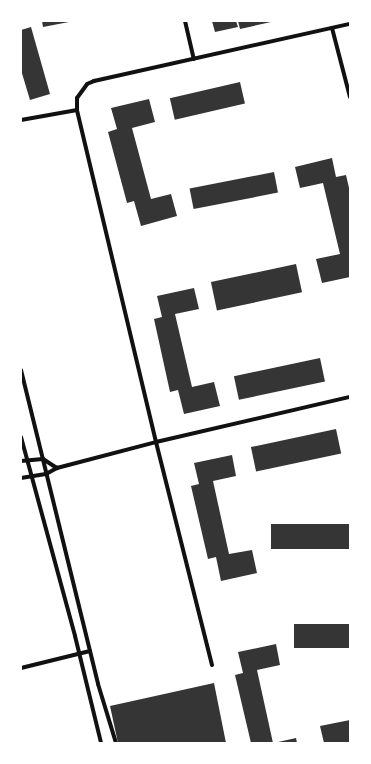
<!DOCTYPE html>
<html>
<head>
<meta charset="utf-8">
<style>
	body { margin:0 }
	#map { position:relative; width:371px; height:764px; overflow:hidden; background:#fff; font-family:"Open Sans",sans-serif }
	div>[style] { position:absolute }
	.building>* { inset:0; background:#353535; transform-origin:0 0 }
	.minor>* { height:4px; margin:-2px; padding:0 2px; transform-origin:2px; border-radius:2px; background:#111 }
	span { translate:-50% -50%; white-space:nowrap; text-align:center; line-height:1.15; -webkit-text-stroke:4px #fff; paint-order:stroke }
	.frame { position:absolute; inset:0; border:22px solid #fff; pointer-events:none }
</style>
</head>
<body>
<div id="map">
	<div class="building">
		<i style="clip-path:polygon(42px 21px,69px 21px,69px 22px,43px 27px)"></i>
		<i style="clip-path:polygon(212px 21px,236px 21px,238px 27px,215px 32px)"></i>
		<i style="clip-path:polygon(238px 21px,270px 21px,271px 22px,240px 29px)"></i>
		<i style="clip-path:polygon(31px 27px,50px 94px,30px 100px,21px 70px,21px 30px)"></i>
		<i style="left:240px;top:82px;width:22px;height:72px;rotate:77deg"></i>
		<i style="clip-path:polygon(149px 99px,155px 122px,132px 128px,151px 199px,171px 194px,177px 216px,141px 226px,134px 201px,127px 203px,108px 132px,117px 129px,111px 108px)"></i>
		<i style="clip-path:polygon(332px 158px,336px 177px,346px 175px,350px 192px,350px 277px,322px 283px,316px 259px,340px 254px,323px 183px,300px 188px,295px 167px)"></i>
		<i style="left:274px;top:172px;width:21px;height:86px;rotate:79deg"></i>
		<i style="left:296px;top:264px;width:29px;height:87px;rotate:78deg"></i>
		<i style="clip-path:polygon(194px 288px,199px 309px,175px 314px,192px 387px,214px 382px,220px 406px,184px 414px,178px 390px,170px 392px,154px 319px,162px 317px,157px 296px)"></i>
		<i style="left:320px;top:358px;width:24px;height:88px;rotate:78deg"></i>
		<i style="left:336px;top:429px;width:25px;height:87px;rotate:78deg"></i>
		<i style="clip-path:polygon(232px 455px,236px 476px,213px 481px,229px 554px,252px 550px,257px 573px,221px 581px,216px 557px,208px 559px,191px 486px,199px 484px,194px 463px)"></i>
		<i style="left:350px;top:524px;width:25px;height:79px;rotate:90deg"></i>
		<i style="left:350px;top:624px;width:24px;height:56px;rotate:90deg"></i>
		<i style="clip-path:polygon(276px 644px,280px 665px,257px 670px,273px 743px,251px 743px,235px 675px,243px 673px,238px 652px)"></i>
		<i style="clip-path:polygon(214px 683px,226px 743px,118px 743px,110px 706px)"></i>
		<i style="clip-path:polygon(350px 720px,350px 743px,324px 743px,320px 726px)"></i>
		<i style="clip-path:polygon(296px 738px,297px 743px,278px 743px,278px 742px)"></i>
	</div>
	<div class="minor">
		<i style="left:185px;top:21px;width:39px;rotate:77deg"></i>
		<i style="left:332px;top:28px;width:71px;rotate:75.4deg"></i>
		<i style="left:21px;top:120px;width:57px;rotate:-10.1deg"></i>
		<i style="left:21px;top:370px;width:323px;rotate:76.2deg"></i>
		<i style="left:98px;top:684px;width:62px;rotate:73deg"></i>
		<i style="left:21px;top:437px;width:206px;rotate:74.8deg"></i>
		<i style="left:75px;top:636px;width:110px;rotate:76.3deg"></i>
		<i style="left:21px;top:461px;width:22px;rotate:-5deg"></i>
		<i style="left:43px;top:459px;width:17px;rotate:33deg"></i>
		<i style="left:21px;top:478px;width:25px;rotate:-9deg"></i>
		<i style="left:46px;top:474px;width:13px;rotate:-29deg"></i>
		<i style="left:57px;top:468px;width:102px;rotate:-14.7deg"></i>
		<i style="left:156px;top:442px;width:199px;rotate:-13.1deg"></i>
		<i style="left:212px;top:665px;width:230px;rotate:-104.1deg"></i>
		<i style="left:156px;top:442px;width:341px;rotate:-103.4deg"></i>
		<i style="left:77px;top:110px;width:12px;rotate:-90deg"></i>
		<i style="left:77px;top:98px;width:17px;rotate:-54deg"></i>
		<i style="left:87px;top:84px;width:8px;rotate:-23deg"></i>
		<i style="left:94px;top:81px;width:262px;rotate:-12.6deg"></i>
		<i style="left:21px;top:668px;width:71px;rotate:-13.8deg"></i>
	</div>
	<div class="frame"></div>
</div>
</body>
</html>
